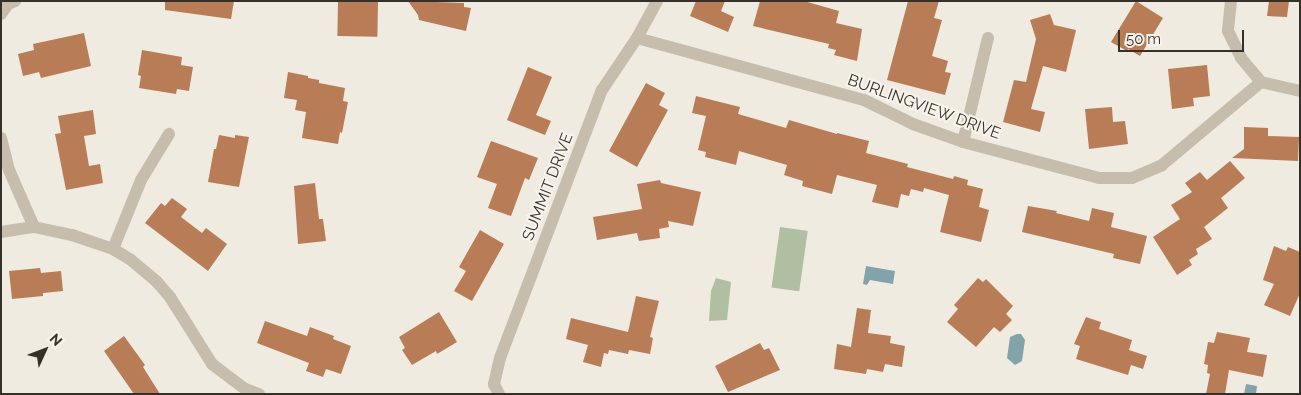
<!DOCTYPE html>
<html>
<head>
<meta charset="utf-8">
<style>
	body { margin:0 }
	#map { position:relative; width:1301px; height:395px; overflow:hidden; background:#f0ebe0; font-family:Raleway,sans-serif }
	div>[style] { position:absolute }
	.green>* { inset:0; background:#b0bea1; transform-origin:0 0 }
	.water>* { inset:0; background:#82a3aa }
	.building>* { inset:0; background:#b87c56; transform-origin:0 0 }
	.minor>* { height:12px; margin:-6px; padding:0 6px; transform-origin:6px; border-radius:6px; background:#c7bdad }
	span { translate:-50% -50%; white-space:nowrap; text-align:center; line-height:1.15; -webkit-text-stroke:4px #f8f4ec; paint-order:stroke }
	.street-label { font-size:16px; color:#36302b }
	.frame { position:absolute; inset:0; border:2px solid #36302b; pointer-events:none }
	.north { position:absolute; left:20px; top:325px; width:50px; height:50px; -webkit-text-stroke:4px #f8f4ec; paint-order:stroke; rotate:47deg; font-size:14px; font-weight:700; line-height:20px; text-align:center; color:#36302b }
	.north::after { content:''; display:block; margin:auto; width:18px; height:22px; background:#36302b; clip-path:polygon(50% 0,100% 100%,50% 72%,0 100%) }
	.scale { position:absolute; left:1118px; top:30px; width:126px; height:22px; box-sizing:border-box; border:2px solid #36302b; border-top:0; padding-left:6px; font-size:15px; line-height:18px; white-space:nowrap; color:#36302b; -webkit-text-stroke:4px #f8f4ec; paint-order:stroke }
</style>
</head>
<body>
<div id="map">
	<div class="green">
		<i style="left:780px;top:227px;width:28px;height:61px;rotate:8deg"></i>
		<i style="clip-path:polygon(716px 278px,731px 282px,727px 320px,709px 321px,711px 291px)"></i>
	</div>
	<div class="water">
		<i style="clip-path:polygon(866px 266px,895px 271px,893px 284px,870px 280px,867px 285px,863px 284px)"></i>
		<i style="clip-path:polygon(1017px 334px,1021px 334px,1025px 340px,1022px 361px,1015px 365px,1007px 358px,1010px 337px)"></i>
		<i style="clip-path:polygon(1246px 384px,1257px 386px,1256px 394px,1244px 394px)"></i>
	</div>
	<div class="building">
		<i style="clip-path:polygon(165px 1px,234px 1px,231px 19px,165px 10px)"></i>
		<i style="left:338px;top:1px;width:40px;height:35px;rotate:1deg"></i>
		<i style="clip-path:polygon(408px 1px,464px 3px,464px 7px,471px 8px,466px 31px,419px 20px,418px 15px)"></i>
		<i style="clip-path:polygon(696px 1px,725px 1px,721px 11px,734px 17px,728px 32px,690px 16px)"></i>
		<i style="clip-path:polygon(760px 1px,804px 1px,839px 11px,836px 23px,862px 29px,857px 61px,834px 55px,836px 50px,828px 48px,829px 44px,753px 26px)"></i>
		<i style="clip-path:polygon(908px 1px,939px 1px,934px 18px,942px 20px,932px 56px,948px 61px,945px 72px,951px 73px,945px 95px,887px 80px)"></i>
		<i style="clip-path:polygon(1136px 1px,1163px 18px,1140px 56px,1128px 49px,1127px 51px,1111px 42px)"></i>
		<i style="clip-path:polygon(1269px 1px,1289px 1px,1287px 17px,1267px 16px)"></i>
		<i style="clip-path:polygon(1050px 14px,1054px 25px,1076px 30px,1066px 72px,1043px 66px,1031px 109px,1045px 112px,1040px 132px,1003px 122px,1014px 80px,1026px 82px,1036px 39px,1030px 20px)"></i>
		<i style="clip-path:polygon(84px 33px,91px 66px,41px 78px,39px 72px,23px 76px,18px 54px,34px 50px,33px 44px)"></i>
		<i style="clip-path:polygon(142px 50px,182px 57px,181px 65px,193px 67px,189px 91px,177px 89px,176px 94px,139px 88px,141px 76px,138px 75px)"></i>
		<i style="clip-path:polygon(1207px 65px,1210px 96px,1193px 98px,1194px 106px,1172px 109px,1168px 69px)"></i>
		<i style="clip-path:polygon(528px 67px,552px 77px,536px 115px,551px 121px,545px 135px,507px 120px)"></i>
		<i style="clip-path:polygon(288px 72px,308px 76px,308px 78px,319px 80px,319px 83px,345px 88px,343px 101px,348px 102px,342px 133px,340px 132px,338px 144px,302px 138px,306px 112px,295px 110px,297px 100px,284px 98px)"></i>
		<i style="clip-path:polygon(646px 83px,665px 93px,659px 105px,668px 110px,637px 167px,609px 151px)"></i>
		<i style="clip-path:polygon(696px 96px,740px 107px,738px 114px,786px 128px,789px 120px,837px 134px,837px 133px,869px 141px,866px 153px,908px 164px,907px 167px,953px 179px,954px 176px,968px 180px,967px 185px,983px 189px,979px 207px,989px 210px,981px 242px,940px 232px,949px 195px,924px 188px,923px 192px,911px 189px,909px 196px,901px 194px,898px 208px,872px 202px,877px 185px,837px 175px,832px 194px,802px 186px,803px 181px,784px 175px,787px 165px,739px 151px,736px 165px,705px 157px,706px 152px,698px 150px,706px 116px,692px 113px)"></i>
		<i style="clip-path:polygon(1112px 107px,1113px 122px,1125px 121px,1128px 144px,1089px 149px,1085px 109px)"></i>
		<i style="clip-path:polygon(93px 110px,96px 134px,84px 136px,89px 166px,100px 164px,103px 183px,66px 190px,55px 134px,61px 133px,58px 116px)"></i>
		<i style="clip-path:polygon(1244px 127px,1268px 128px,1268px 136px,1299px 137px,1298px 161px,1232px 158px,1244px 149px)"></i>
		<i style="clip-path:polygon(219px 135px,235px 138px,235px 135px,249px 137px,239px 187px,208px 182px,214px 149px,216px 149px)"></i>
		<i style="clip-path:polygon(491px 141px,538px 158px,529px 180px,525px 178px,511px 216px,488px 208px,497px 184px,477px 177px)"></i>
		<i style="clip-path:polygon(1230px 161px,1245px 178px,1221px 198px,1228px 208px,1204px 227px,1212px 239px,1196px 249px,1198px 254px,1189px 260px,1192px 265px,1177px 275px,1153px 237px,1180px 219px,1171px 205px,1192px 192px,1185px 183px,1200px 172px,1207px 180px)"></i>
		<i style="clip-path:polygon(660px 180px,661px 183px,701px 192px,693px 226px,668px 221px,669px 227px,659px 229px,660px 238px,639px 241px,637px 233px,597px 240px,593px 217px,642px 209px,637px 184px)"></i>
		<i style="clip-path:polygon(315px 183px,319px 219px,323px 219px,326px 241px,298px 244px,294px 186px)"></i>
		<i style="clip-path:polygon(172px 198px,187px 209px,181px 217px,202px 233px,206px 228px,227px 244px,208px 271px,145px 223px,161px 203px,165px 206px)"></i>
		<i style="clip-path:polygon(1028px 206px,1057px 211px,1056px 213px,1089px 221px,1092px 208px,1114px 213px,1111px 227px,1147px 236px,1140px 264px,1113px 258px,1114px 254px,1022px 232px)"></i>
		<i style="clip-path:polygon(480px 230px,504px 244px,472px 301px,454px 291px,466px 271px,459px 267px)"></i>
		<i style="clip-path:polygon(1274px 246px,1286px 251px,1288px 247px,1300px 252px,1300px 293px,1290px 316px,1264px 305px,1274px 284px,1263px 280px)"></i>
		<i style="clip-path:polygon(40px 268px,41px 273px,61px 271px,63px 291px,43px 293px,43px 296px,12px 299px,9px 271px)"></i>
		<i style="clip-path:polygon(978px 278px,983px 282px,986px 279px,1013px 306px,1006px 314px,1012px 320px,1000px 332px,994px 327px,976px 347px,947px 322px,958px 309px,954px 305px)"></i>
		<i style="clip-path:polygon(636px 296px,659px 301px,650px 337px,653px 338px,650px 354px,629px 350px,628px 354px,609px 350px,608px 354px,604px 353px,601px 367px,583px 362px,588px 345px,566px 339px,571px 318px,628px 332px)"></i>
		<i style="clip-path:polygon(857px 308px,871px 310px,868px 333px,891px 336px,890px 343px,905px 346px,902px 367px,885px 364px,883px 372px,867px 369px,866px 374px,834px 369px,837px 344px,851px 347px)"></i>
		<i style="clip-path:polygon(439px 312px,457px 342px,437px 354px,436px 351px,412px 365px,402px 350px,405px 348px,399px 337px)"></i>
		<i style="clip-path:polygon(1086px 317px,1101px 322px,1099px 329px,1132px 340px,1129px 350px,1147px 356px,1143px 369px,1131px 365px,1128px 375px,1076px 359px,1080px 346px,1074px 344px)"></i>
		<i style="clip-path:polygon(265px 321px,307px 336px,310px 327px,334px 336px,333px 339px,351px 346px,341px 374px,326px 369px,323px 377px,306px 371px,309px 363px,257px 343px)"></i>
		<i style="clip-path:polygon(1217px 332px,1250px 338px,1247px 352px,1267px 355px,1263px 377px,1229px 370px,1225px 394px,1206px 394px,1210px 374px,1207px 373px,1208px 365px,1204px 364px,1208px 342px,1214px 343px)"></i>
		<i style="clip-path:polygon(124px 336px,145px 365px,143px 367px,160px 394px,134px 394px,104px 351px)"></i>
		<i style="clip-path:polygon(760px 343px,764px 350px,769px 348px,780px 370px,728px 392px,715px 366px)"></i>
	</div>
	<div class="minor">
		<i style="left:1231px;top:1px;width:30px;rotate:96deg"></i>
		<i style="left:1228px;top:31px;width:30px;rotate:64deg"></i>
		<i style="left:1241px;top:58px;width:31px;rotate:50deg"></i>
		<i style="left:1261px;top:82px;width:40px;rotate:13deg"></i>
		<i style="left:1px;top:14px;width:12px;rotate:-55deg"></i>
		<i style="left:8px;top:4px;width:8px;rotate:-23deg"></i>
		<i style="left:637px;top:38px;width:235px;rotate:15.3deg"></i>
		<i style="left:864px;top:100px;width:55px;rotate:26.1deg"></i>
		<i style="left:913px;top:124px;width:53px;rotate:19.8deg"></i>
		<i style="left:963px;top:142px;width:141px;rotate:14.8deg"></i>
		<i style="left:1099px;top:178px;width:33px"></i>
		<i style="left:1132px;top:178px;width:33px;rotate:-23deg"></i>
		<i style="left:1162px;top:165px;width:129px;rotate:-40deg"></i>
		<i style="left:1px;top:138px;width:33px;rotate:76deg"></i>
		<i style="left:9px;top:170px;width:62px;rotate:66.3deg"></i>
		<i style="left:963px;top:142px;width:107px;rotate:-76.5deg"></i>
		<i style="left:1px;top:232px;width:33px;rotate:-9deg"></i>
		<i style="left:34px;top:227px;width:39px;rotate:12deg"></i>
		<i style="left:72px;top:235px;width:43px;rotate:18.9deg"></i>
		<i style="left:113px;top:249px;width:21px;rotate:31deg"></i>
		<i style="left:131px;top:260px;width:34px;rotate:40deg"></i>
		<i style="left:157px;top:282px;width:20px;rotate:49deg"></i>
		<i style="left:170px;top:297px;width:79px;rotate:57.9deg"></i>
		<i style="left:212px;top:364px;width:41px;rotate:37.1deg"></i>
		<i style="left:245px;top:389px;width:15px;rotate:20deg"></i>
		<i style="left:113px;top:249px;width:74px;rotate:-67.9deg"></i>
		<i style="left:141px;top:180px;width:54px;rotate:-58.7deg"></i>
		<i style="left:499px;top:394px;width:11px;rotate:-117deg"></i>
		<i style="left:494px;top:384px;width:27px;rotate:-77deg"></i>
		<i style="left:500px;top:358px;width:287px;rotate:-69.2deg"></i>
		<i style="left:602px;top:90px;width:63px;rotate:-56.1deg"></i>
		<i style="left:637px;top:38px;width:42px;rotate:-61.6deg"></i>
	</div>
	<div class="street-label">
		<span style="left:924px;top:107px;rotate:20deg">BURLINGVIEW DRIVE</span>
		<span style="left:548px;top:187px;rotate:-69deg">SUMMIT DRIVE</span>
	</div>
	<div class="frame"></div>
	<div class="north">N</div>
	<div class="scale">50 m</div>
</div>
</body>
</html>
